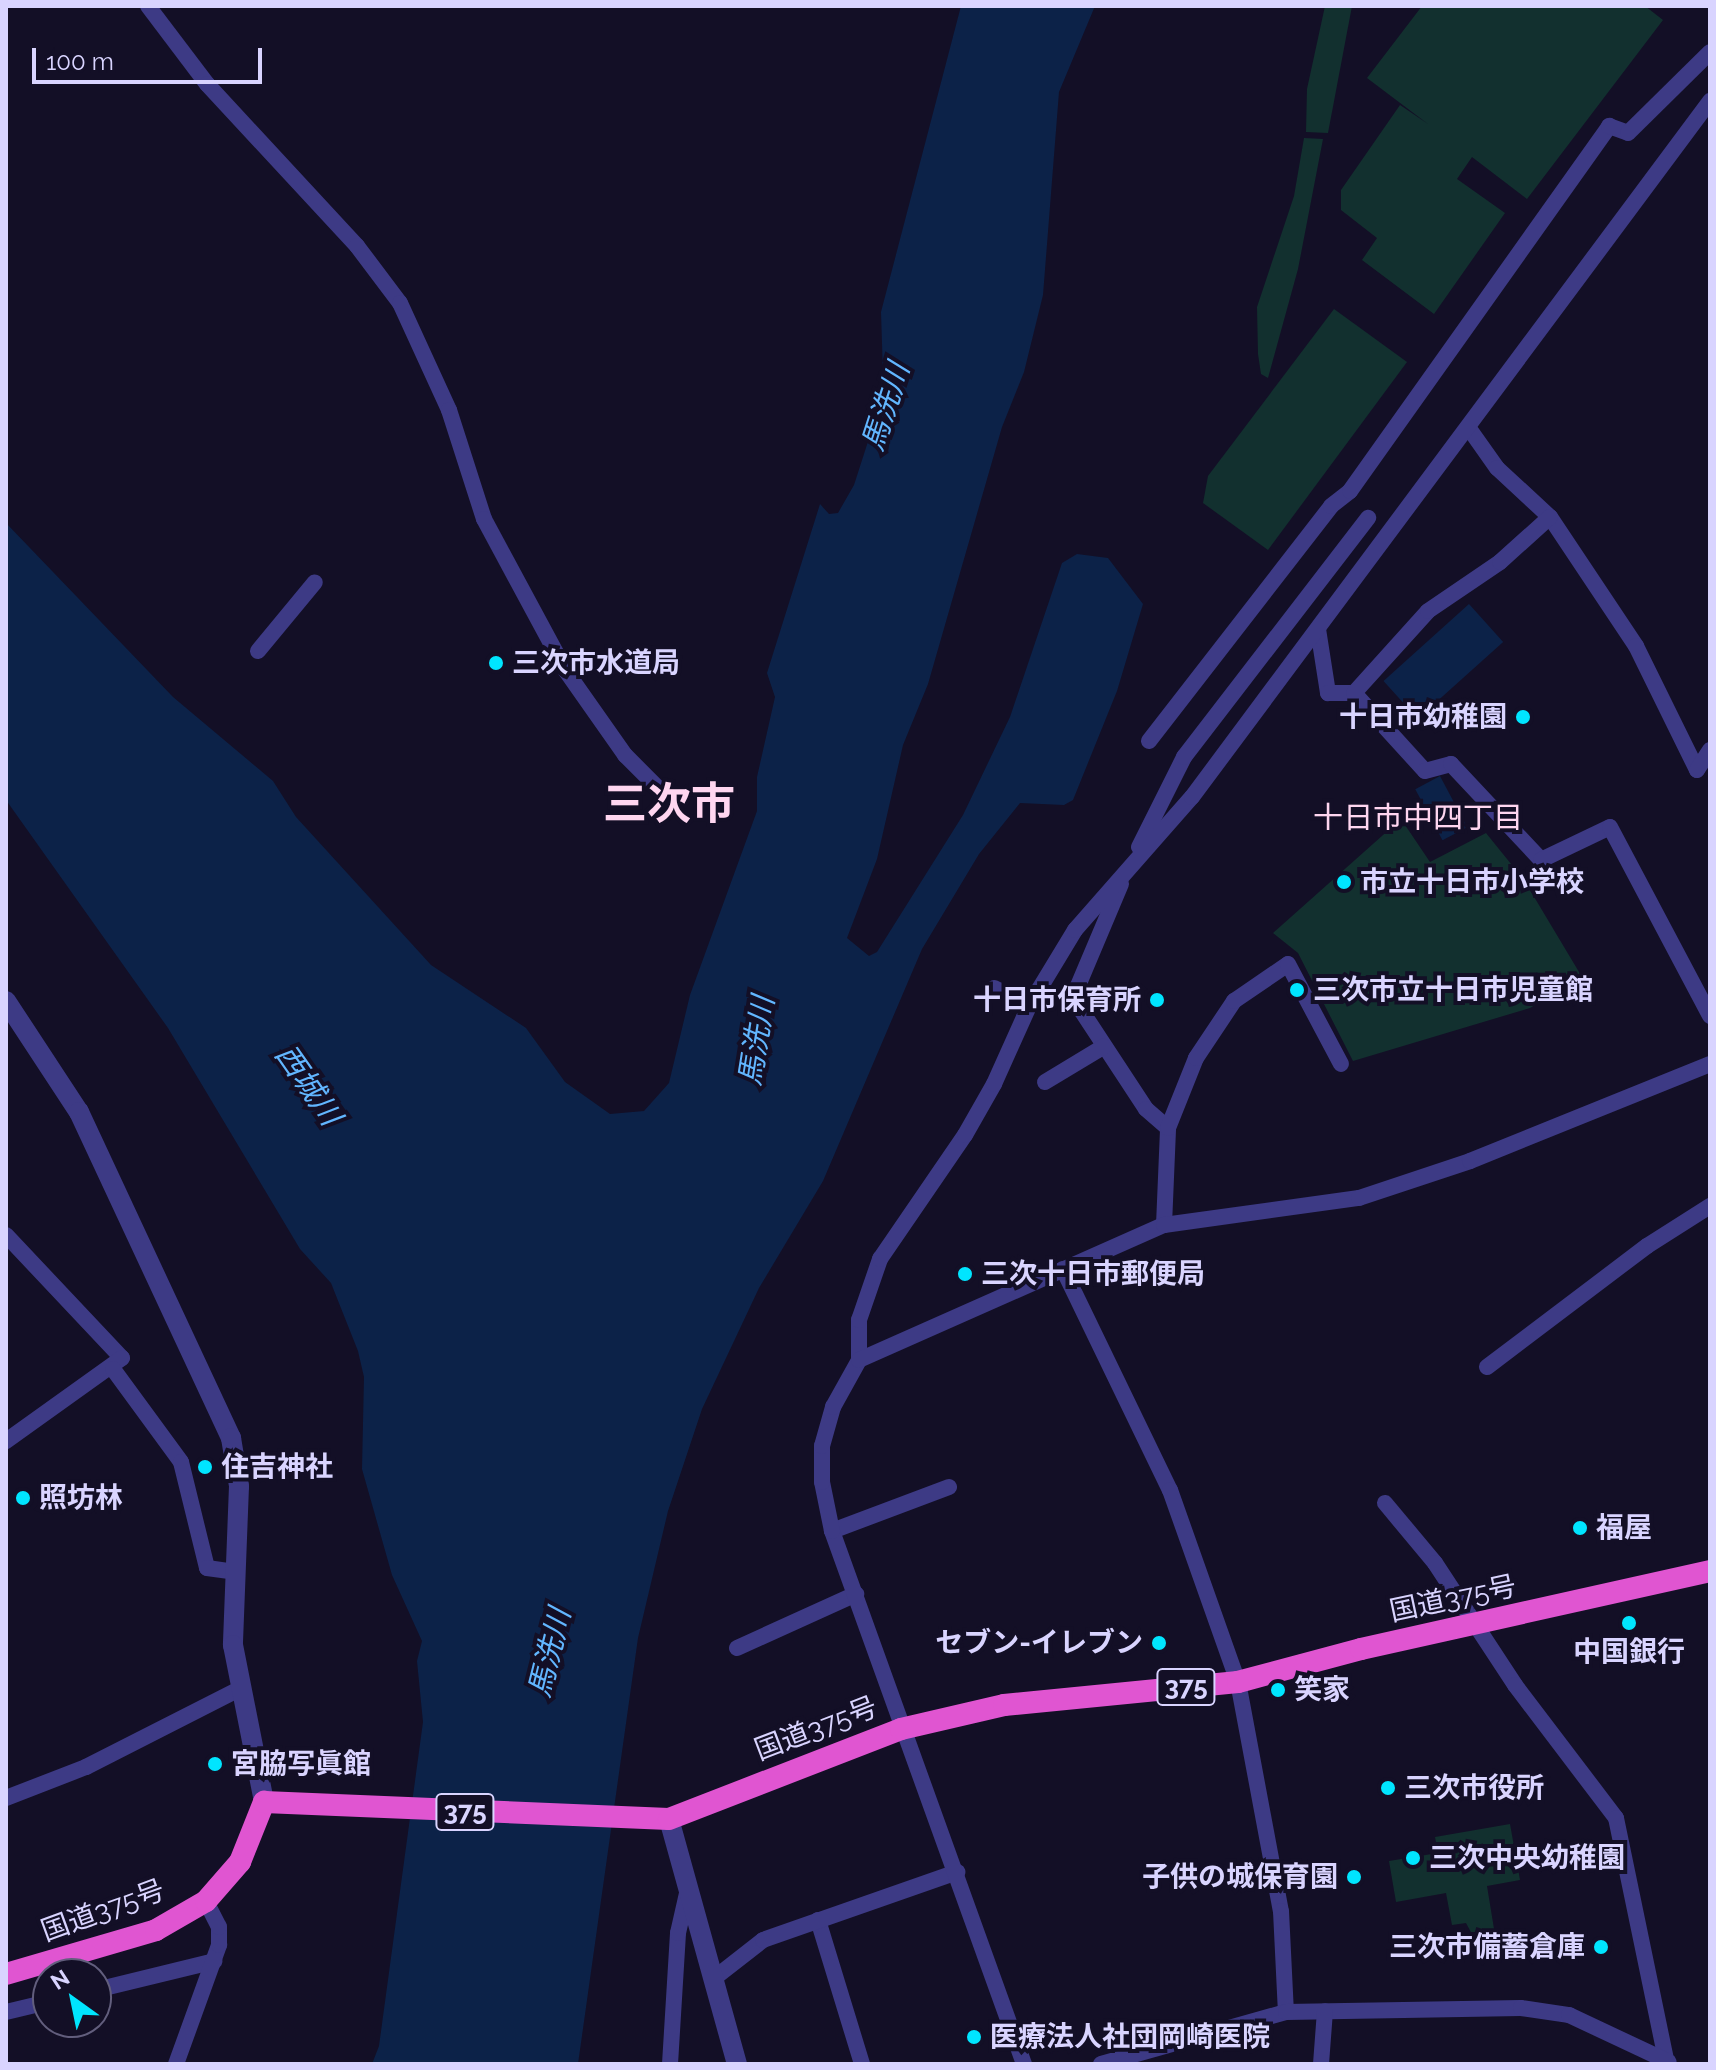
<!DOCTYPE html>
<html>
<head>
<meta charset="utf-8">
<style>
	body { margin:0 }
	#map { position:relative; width:1716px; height:2070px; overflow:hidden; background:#130f26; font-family:Raleway,"Noto Sans JP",sans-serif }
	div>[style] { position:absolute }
	.green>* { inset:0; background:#12302f }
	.water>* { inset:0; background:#0c2248; transform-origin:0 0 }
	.minor>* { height:16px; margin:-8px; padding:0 8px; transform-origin:8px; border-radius:8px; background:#3d3a85 }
	.tertiary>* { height:20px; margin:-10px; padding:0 10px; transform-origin:10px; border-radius:10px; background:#3d3a85 }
	.trunk>* { height:22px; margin:-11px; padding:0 11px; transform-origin:11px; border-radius:11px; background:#e055d1 }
	.dots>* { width:22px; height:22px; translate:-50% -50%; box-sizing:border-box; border:4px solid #130f26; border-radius:50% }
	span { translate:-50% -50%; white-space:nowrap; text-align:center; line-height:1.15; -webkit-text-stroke:8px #130f26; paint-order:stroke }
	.shield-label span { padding:2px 6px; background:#130f26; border:2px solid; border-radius:6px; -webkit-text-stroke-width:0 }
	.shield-label { font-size:26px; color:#d9d4ff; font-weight:700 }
	.poi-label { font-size:28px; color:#d9d4ff; font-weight:700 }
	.left { translate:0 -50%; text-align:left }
	.right { translate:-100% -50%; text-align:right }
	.street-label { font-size:28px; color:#d9d4ff }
	.water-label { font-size:30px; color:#62b6ff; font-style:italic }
	.neighbourhood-label { font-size:30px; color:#ffd6f0 }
	.town-label { font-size:44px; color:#ffd6f0; font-weight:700 }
	.frame { position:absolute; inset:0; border:8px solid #d9d4ff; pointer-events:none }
	.north { position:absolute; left:32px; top:1958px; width:80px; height:80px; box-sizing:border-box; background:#130f26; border:2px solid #625e7d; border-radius:50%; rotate:327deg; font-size:22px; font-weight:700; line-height:32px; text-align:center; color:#d9d4ff }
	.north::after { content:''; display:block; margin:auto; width:28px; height:36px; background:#00e5ff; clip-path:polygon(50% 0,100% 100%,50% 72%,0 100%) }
	.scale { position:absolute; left:32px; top:48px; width:230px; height:36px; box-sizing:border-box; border:4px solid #d9d4ff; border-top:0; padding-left:10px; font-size:24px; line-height:28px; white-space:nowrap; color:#d9d4ff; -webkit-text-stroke:6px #130f26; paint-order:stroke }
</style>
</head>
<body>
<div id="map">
	<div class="green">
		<i style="clip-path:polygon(1325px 6px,1352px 6px,1328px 133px,1306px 132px,1307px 89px)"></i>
		<i style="clip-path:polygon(1422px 6px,1645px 6px,1663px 20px,1527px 199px,1472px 157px,1457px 179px,1505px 213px,1434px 314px,1362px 260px,1377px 238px,1341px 210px,1341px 190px,1400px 105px,1428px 124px,1367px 78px)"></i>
		<i style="clip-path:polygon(1304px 138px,1323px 139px,1298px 269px,1268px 378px,1261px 374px,1258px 354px,1257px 307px,1294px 196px)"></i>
		<i style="clip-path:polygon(1334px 309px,1407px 362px,1268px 550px,1203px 503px,1208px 476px)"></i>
		<i style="clip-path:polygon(1401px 819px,1430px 862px,1486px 833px,1524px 880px,1582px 977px,1530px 1008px,1353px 1061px,1298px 953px,1273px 933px)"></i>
		<i style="clip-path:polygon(1510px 1824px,1520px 1880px,1487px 1886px,1495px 1935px,1473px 1936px,1466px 1923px,1452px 1925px,1446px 1893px,1396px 1902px,1389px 1861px,1438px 1853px,1435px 1837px)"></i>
	</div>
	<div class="water">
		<i style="clip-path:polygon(961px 6px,1095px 6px,1059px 92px,1043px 295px,1024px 372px,1002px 427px,928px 684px,903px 745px,877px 859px,847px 938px,869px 956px,877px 952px,963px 815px,1010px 717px,1062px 563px,1077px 554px,1108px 558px,1143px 604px,1117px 691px,1073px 800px,1064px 805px,1020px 803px,979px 854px,922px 949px,823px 1181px,759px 1288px,702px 1409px,668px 1511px,638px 1638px,578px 2064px,372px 2064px,379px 2046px,423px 1722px,417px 1661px,422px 1641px,392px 1575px,362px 1469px,364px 1377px,358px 1351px,331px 1283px,300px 1249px,168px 1028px,6px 800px,6px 523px,173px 697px,273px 781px,296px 817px,431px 965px,526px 1028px,565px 1082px,610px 1114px,644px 1111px,669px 1083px,690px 995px,757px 811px,757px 777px,775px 697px,767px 673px,820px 504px,829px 514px,838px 513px,854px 485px,873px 426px,883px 375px,881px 312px)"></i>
		<i style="left:1469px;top:604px;width:51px;height:115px;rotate:48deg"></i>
		<i style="left:1440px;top:776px;width:58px;height:28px;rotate:62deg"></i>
	</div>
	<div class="minor">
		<i style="left:148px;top:6px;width:98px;rotate:52.9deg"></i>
		<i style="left:207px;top:84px;width:221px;rotate:47.2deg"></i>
		<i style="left:357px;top:246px;width:71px;rotate:53deg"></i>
		<i style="left:400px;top:303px;width:118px;rotate:65.4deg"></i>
		<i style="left:449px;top:410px;width:114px;rotate:72.2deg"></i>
		<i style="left:484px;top:519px;width:173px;rotate:61.7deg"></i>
		<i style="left:566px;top:671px;width:103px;rotate:54.9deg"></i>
		<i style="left:625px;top:755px;width:57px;rotate:45deg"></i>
		<i style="left:1468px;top:427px;width:50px;rotate:54.7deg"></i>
		<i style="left:1497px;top:468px;width:72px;rotate:42.8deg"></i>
		<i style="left:1550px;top:517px;width:155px;rotate:56.3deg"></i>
		<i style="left:1636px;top:646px;width:138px;rotate:63.8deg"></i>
		<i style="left:1318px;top:629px;width:65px;rotate:81.1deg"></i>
		<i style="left:1328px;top:693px;width:26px"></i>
		<i style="left:1354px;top:693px;width:105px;rotate:47.7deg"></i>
		<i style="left:1425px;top:771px;width:27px;rotate:-15deg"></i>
		<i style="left:1451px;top:764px;width:132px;rotate:46.8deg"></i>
		<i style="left:1541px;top:860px;width:76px;rotate:-25.6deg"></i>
		<i style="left:1610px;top:827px;width:214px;rotate:62.1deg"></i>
		<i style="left:258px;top:651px;width:89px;rotate:-50.4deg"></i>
		<i style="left:1354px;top:693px;width:110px;rotate:-47.9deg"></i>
		<i style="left:1428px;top:611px;width:87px;rotate:-34.2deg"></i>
		<i style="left:1500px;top:562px;width:67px;rotate:-42deg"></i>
		<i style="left:1149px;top:741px;width:297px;rotate:-52.2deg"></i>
		<i style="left:1331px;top:506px;width:24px;rotate:-38deg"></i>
		<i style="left:1350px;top:491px;width:448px;rotate:-54.6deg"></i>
		<i style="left:1609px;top:126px;width:20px;rotate:20deg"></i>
		<i style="left:1628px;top:133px;width:115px;rotate:-44.6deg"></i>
		<i style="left:1697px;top:770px;width:24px;rotate:-57deg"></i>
		<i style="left:1139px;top:847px;width:101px;rotate:-63.4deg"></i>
		<i style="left:1184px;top:757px;width:302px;rotate:-52.4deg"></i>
		<i style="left:1121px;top:884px;width:113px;rotate:112.9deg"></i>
		<i style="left:1077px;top:988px;width:22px;rotate:80deg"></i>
		<i style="left:1081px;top:1010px;width:118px;rotate:56.7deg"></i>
		<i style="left:1146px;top:1109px;width:29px;rotate:41deg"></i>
		<i style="left:994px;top:988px;width:39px;rotate:27deg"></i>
		<i style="left:1045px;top:1082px;width:68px;rotate:-31.1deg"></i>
		<i style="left:1164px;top:1225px;width:97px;rotate:-87.6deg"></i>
		<i style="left:1168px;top:1128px;width:75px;rotate:-68.2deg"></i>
		<i style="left:1196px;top:1058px;width:69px;rotate:-56.3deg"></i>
		<i style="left:1234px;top:1001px;width:65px;rotate:-34.4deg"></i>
		<i style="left:1288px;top:964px;width:113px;rotate:62.1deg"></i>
		<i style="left:6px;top:1235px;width:169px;rotate:46.7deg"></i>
		<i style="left:122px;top:1358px;width:143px;rotate:144.4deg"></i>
		<i style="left:1063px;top:1269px;width:246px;rotate:64.2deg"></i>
		<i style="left:1170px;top:1490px;width:204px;rotate:70.5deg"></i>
		<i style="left:1238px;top:1682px;width:233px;rotate:79.4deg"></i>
		<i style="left:1281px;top:1911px;width:101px;rotate:87.2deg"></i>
		<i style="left:859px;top:1360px;width:40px;rotate:-90deg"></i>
		<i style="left:859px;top:1320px;width:65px;rotate:-71deg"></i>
		<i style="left:880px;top:1259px;width:150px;rotate:-55.6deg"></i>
		<i style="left:965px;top:1135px;width:59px;rotate:-60.4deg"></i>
		<i style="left:994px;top:1084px;width:85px;rotate:-65.8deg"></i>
		<i style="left:1029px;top:1006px;width:89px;rotate:-58.8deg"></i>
		<i style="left:1075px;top:930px;width:177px;rotate:-48.7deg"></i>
		<i style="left:1192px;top:797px;width:868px;rotate:-53.34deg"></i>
		<i style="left:1487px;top:1367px;width:201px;rotate:-37.1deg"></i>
		<i style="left:1647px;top:1246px;width:75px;rotate:-32.4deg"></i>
		<i style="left:113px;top:1369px;width:115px;rotate:53.8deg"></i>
		<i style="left:181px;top:1462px;width:109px;rotate:76.2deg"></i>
		<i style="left:207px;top:1568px;width:30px;rotate:8deg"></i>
		<i style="left:1385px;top:1503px;width:78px;rotate:50.2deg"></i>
		<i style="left:1435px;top:1563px;width:146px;rotate:56.7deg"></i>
		<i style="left:1515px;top:1685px;width:167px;rotate:52.8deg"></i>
		<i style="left:1616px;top:1818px;width:246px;rotate:78.3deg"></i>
		<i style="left:832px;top:1531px;width:125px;rotate:-20.6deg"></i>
		<i style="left:737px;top:1648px;width:131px;rotate:-24.4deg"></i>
		<i style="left:6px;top:1798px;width:86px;rotate:-21.2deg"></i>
		<i style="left:86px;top:1767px;width:174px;rotate:-27deg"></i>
		<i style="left:818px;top:1920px;width:151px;rotate:73deg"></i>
		<i style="left:717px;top:1976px;width:58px;rotate:-38deg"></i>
		<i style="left:763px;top:1940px;width:206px;rotate:-19.3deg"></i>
		<i style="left:96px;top:1990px;width:122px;rotate:-13.7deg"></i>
		<i style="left:6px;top:2012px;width:43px;rotate:-13.4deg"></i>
		<i style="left:176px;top:2064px;width:127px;rotate:-70.1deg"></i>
		<i style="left:219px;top:1945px;width:18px;rotate:-90deg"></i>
		<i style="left:219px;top:1927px;width:29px;rotate:-117deg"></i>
		<i style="left:670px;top:2064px;width:131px;rotate:-86.5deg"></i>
		<i style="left:678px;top:1933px;width:45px;rotate:-77.2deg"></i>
		<i style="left:1024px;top:2064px;width:567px;rotate:-109.81deg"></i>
		<i style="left:832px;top:1531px;width:50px;rotate:-101.5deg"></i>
		<i style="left:822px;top:1482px;width:36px;rotate:-90deg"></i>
		<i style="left:822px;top:1446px;width:41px;rotate:-74.2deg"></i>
		<i style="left:833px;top:1407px;width:54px;rotate:-61deg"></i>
		<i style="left:859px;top:1360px;width:334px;rotate:-23.9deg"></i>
		<i style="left:1164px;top:1225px;width:197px;rotate:-7.9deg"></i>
		<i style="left:1359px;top:1198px;width:117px;rotate:-18.4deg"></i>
		<i style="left:1470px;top:1161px;width:259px;rotate:-22deg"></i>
		<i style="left:1101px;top:2064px;width:192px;rotate:-15.7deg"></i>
		<i style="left:1286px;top:2012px;width:235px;rotate:-1deg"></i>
		<i style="left:1521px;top:2008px;width:49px;rotate:8.3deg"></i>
		<i style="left:1569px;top:2015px;width:110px;rotate:25.2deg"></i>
		<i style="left:1321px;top:2064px;width:53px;rotate:-85.7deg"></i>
	</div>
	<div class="tertiary">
		<i style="left:6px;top:1001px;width:133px;rotate:56.7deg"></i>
		<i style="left:79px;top:1112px;width:360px;rotate:65deg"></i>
		<i style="left:231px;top:1438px;width:49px;rotate:80.5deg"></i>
		<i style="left:239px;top:1486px;width:159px;rotate:92.2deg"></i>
		<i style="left:233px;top:1645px;width:160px;rotate:78.8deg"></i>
		<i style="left:669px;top:1819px;width:254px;rotate:74.5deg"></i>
	</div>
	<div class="trunk">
		<i style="left:6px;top:1974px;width:156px;rotate:-16.3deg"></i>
		<i style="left:156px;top:1930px;width:58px;rotate:-30.1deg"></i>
		<i style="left:206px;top:1901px;width:52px;rotate:-48.9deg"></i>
		<i style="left:240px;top:1862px;width:65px;rotate:-68.2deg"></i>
		<i style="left:264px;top:1802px;width:405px;rotate:2.4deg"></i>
		<i style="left:669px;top:1819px;width:249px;rotate:-21.2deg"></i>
		<i style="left:901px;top:1729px;width:106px;rotate:-13.1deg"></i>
		<i style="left:1004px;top:1705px;width:235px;rotate:-5.6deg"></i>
		<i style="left:1238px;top:1682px;width:127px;rotate:-15deg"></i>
		<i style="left:1361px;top:1649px;width:358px;rotate:-12.6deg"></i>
	</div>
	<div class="dots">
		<i style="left:496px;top:663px;background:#00e5ff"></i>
		<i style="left:1523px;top:717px;background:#00e5ff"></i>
		<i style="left:1344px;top:882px;background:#00e5ff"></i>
		<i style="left:1297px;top:990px;background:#00e5ff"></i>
		<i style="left:1157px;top:1000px;background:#00e5ff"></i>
		<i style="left:965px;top:1274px;background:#00e5ff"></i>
		<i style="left:205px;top:1467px;background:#00e5ff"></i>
		<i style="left:23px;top:1498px;background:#00e5ff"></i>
		<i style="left:1580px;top:1528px;background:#00e5ff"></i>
		<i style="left:1629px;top:1623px;background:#00e5ff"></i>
		<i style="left:1159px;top:1643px;background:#00e5ff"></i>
		<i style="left:1278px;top:1690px;background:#00e5ff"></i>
		<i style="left:215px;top:1764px;background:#00e5ff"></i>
		<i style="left:1388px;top:1788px;background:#00e5ff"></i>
		<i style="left:1413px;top:1858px;background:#00e5ff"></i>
		<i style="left:1354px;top:1877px;background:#00e5ff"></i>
		<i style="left:1601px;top:1947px;background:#00e5ff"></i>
		<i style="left:974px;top:2037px;background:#00e5ff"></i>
	</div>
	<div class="shield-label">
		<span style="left:1186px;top:1687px">375</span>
		<span style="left:465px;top:1812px">375</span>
	</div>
	<div class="poi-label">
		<span class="left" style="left:512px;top:663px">三次市水道局</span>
		<span class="right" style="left:1507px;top:717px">十日市幼稚園</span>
		<span class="left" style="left:1360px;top:882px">市立十日市小学校</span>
		<span class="left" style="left:1313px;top:990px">三次市立十日市児童館</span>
		<span class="right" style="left:1141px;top:1000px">十日市保育所</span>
		<span class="left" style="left:981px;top:1274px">三次十日市郵便局</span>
		<span class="left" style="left:221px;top:1467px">住吉神社</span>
		<span class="left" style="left:39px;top:1498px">照坊林</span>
		<span class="left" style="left:1596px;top:1528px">福屋</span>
		<span class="right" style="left:1143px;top:1643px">セブン-イレブン</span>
		<span style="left:1629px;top:1652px">中国銀行</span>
		<span class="left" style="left:1294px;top:1690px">笑家</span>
		<span class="left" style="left:231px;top:1764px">宮脇写眞館</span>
		<span class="left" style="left:1404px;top:1788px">三次市役所</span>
		<span class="left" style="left:1429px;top:1858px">三次中央幼稚園</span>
		<span class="right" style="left:1338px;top:1877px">子供の城保育園</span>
		<span class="right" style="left:1585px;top:1947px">三次市備蓄倉庫</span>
		<span class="left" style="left:990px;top:2037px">医療法人社団岡崎医院</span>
	</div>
	<div class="street-label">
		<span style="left:1453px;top:1599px;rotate:-12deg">国道375号</span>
		<span style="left:816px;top:1729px;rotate:-21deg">国道375号</span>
		<span style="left:103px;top:1911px;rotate:-20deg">国道375号</span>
	</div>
	<div class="water-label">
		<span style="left:886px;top:407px;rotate:-72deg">馬洗川</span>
		<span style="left:757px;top:1041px;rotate:-81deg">馬洗川</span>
		<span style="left:308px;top:1085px;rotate:55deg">西城川</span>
		<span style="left:550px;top:1653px;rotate:-76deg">馬洗川</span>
	</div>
	<div class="neighbourhood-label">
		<span style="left:1418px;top:818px">十日市中四丁目</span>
	</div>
	<div class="town-label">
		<span style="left:669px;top:804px">三次市</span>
	</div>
	<div class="frame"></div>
	<div class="north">N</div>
	<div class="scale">100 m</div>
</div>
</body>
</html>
